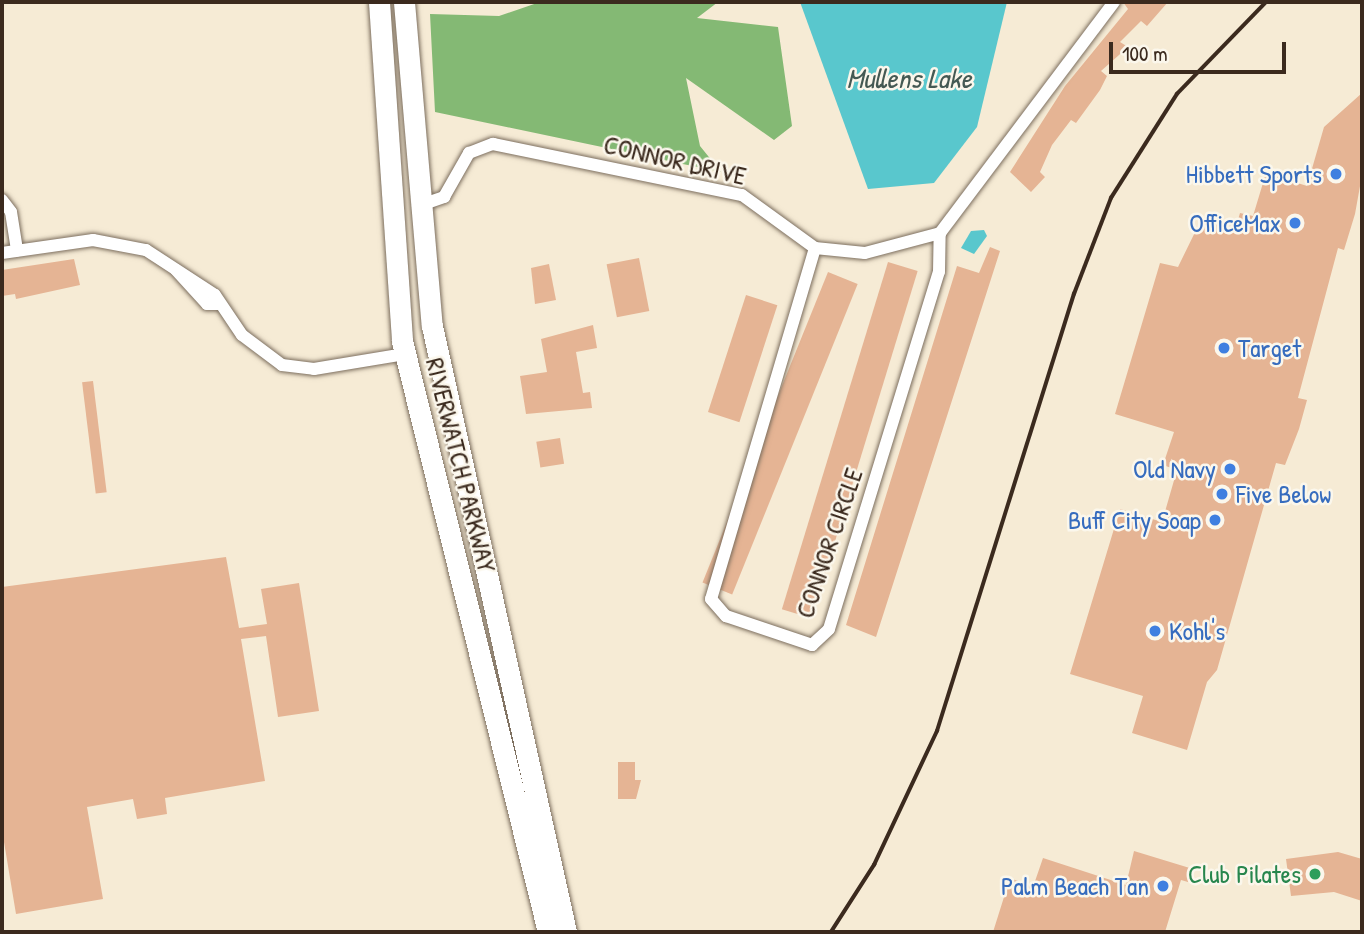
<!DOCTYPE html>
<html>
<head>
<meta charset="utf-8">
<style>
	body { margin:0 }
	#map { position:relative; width:1364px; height:934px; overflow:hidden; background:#f6ebd5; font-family:"Patrick Hand",sans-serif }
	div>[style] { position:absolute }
	.forest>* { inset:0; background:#84b974 }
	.water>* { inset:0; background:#59c7cd }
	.building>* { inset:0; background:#e5b494; transform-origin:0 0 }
	.roads { filter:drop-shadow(0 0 2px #7c6e5e) drop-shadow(0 0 2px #7c6e5e) }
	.street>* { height:12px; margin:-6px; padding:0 6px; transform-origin:6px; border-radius:6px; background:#fff }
	.primary>* { height:21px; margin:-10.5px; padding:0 10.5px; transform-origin:10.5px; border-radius:10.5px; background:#fff }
	.rail>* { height:3.5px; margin:-1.75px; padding:0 1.75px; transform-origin:1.75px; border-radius:1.75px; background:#3b2a1e }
	.dots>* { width:19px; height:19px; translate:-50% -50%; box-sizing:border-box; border:4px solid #fbf7ec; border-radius:50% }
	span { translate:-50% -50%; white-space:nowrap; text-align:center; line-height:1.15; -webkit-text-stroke:5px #fbf7ec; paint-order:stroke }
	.street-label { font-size:26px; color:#3b2a1e }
	.shop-label { font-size:26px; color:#366cbe }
	.right { translate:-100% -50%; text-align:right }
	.left { translate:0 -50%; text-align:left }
	.leisure-label { font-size:26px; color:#27864d }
	.water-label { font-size:28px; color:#445953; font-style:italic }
	.frame { position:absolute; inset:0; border:4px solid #3b2a1e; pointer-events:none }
	.scale { position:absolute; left:1109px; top:42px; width:177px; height:32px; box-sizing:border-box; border:4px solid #3b2a1e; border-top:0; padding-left:9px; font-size:21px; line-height:24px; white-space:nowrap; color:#3b2a1e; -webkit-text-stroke:5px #fbf7ec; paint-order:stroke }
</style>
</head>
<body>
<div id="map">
	<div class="forest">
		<i style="clip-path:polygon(540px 2px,718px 2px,697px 18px,778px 27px,792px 126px,774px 140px,686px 78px,700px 146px,721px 172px,435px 112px,430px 14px,499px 16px)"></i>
	</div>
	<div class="water">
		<i style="clip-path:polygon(800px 2px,1007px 2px,977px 127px,934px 183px,868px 189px)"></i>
		<i style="clip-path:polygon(971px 231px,984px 230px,987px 236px,974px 254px,961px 248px)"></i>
	</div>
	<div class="building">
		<i style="clip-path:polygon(1123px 2px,1168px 2px,1147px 26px,1141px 21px,1120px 42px,1128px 47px,1101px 71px,1107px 76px,1100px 90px,1076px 123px,1071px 120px,1052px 145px,1040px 172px,1045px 177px,1031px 192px,1010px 172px,1065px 86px,1128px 9px)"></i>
		<i style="clip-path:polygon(1362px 93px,1362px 175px,1355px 214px,1344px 250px,1338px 248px,1298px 398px,1307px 400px,1299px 429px,1285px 465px,1276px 463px,1217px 670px,1207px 682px,1187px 750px,1132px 733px,1143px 696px,1070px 674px,1120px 509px,1162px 522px,1177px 470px,1163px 465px,1174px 432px,1115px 414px,1160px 263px,1178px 267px,1201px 220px,1235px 230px,1240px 213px,1253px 216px,1266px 173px,1307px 186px,1324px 127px)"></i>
		<i style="clip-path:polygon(990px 247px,1000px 251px,876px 637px,846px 625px,957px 266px,979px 273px)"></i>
		<i style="left:639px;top:258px;width:54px;height:33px;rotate:79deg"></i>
		<i style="clip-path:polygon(74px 259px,80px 285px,16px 299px,15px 294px,2px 296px,2px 270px)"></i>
		<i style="left:888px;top:262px;width:31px;height:363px;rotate:17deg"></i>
		<i style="clip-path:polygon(549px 264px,556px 300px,535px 304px,531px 268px)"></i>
		<i style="left:828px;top:272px;width:32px;height:335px;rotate:22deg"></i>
		<i style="left:746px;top:295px;width:33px;height:123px;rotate:18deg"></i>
		<i style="clip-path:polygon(593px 325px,597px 348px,576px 352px,583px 393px,590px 392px,592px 408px,526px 414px,520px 376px,547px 372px,541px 339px)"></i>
		<i style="left:93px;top:381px;width:112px;height:11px;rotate:83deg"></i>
		<i style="left:560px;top:438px;width:26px;height:24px;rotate:81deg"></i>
		<i style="clip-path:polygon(226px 557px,239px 628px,267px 624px,261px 589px,299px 583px,319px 711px,278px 717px,266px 636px,241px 639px,265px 781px,165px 798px,167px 814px,137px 819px,133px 799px,87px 807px,103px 899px,16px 914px,2px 830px,2px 587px)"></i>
		<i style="clip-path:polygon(618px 762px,635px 762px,635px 780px,641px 780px,636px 799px,618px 799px)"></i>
		<i style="clip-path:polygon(1134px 851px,1193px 869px,1188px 882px,1181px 880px,1165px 932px,993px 932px,1010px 878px,1033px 887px,1043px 858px,1126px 885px)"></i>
		<i style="clip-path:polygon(1338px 852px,1362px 859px,1362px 901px,1334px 892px,1291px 896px,1286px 859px)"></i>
	</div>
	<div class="roads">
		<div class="street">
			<i style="left:2px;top:200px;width:15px;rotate:53deg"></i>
			<i style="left:11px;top:212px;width:39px;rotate:81deg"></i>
			<i style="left:418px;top:206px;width:28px;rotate:-19deg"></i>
			<i style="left:444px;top:197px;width:51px;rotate:-60.4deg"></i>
			<i style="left:469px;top:153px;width:26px;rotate:-21deg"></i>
			<i style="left:493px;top:144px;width:254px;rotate:11.6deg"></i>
			<i style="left:742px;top:195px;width:90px;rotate:36deg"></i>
			<i style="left:815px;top:248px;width:50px;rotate:5.7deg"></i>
			<i style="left:865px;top:253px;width:78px;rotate:-14.9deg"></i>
			<i style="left:940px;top:233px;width:289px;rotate:-53deg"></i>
			<i style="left:815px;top:248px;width:366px;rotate:106.5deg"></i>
			<i style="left:711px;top:599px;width:23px;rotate:49deg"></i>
			<i style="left:726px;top:616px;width:91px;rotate:18.6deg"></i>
			<i style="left:812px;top:645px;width:23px;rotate:-43deg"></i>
			<i style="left:829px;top:629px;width:374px;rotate:-72.9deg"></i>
			<i style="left:939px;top:272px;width:39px;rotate:-89deg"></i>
			<i style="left:2px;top:253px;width:92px;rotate:-8.1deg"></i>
			<i style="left:93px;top:240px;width:54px;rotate:10.7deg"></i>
			<i style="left:146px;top:250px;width:82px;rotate:33.1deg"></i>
			<i style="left:215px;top:295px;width:48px;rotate:56deg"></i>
			<i style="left:242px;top:335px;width:50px;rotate:36.9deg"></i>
			<i style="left:282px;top:365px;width:32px;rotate:7deg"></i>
			<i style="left:314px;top:369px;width:92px;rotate:-9.4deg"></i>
			<i style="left:176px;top:270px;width:46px;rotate:47.6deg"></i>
			<i style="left:207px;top:304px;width:12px"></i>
		</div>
		<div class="primary">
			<i style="left:379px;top:2px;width:340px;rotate:86.1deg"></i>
			<i style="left:402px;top:341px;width:609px;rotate:76.12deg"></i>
			<i style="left:404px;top:2px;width:325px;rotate:85.1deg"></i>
			<i style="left:432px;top:326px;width:621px;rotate:77.53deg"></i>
		</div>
	</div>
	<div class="rail">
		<i style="left:831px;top:932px;width:80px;rotate:-57.3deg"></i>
		<i style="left:874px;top:865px;width:148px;rotate:-64.8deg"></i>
		<i style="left:937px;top:731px;width:458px;rotate:-72.6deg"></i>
		<i style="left:1074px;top:294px;width:103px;rotate:-68.9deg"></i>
		<i style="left:1111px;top:198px;width:123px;rotate:-57.6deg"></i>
		<i style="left:1177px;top:94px;width:128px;rotate:-45.9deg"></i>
	</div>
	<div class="dots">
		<i style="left:1336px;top:174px;background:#3f7fe0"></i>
		<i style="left:1295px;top:223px;background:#3f7fe0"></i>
		<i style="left:1224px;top:348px;background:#3f7fe0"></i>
		<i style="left:1230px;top:469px;background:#3f7fe0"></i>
		<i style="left:1222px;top:494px;background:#3f7fe0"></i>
		<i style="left:1215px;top:520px;background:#3f7fe0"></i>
		<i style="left:1155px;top:631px;background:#3f7fe0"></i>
		<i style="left:1315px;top:874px;background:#2e9e5b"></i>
		<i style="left:1163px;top:886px;background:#3f7fe0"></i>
	</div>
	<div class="street-label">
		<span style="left:675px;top:160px;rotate:13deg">CONNOR DRIVE</span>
		<span style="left:461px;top:465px;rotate:76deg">RIVERWATCH PARKWAY</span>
		<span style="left:829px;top:543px;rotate:-71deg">CONNOR CIRCLE</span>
	</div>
	<div class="shop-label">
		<span class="right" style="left:1322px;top:174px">Hibbett Sports</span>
		<span class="right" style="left:1281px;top:223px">OfficeMax</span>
		<span class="left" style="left:1238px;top:348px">Target</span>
		<span class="right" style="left:1216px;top:469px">Old Navy</span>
		<span class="left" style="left:1236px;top:494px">Five Below</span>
		<span class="right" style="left:1201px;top:520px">Buff City Soap</span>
		<span class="left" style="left:1169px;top:631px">Kohl's</span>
		<span class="right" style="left:1149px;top:886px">Palm Beach Tan</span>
	</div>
	<div class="leisure-label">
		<span class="right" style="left:1301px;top:874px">Club Pilates</span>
	</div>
	<div class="water-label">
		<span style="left:909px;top:78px">Mullens Lake</span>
	</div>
	<div class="frame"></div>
	<div class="scale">100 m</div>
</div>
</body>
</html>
